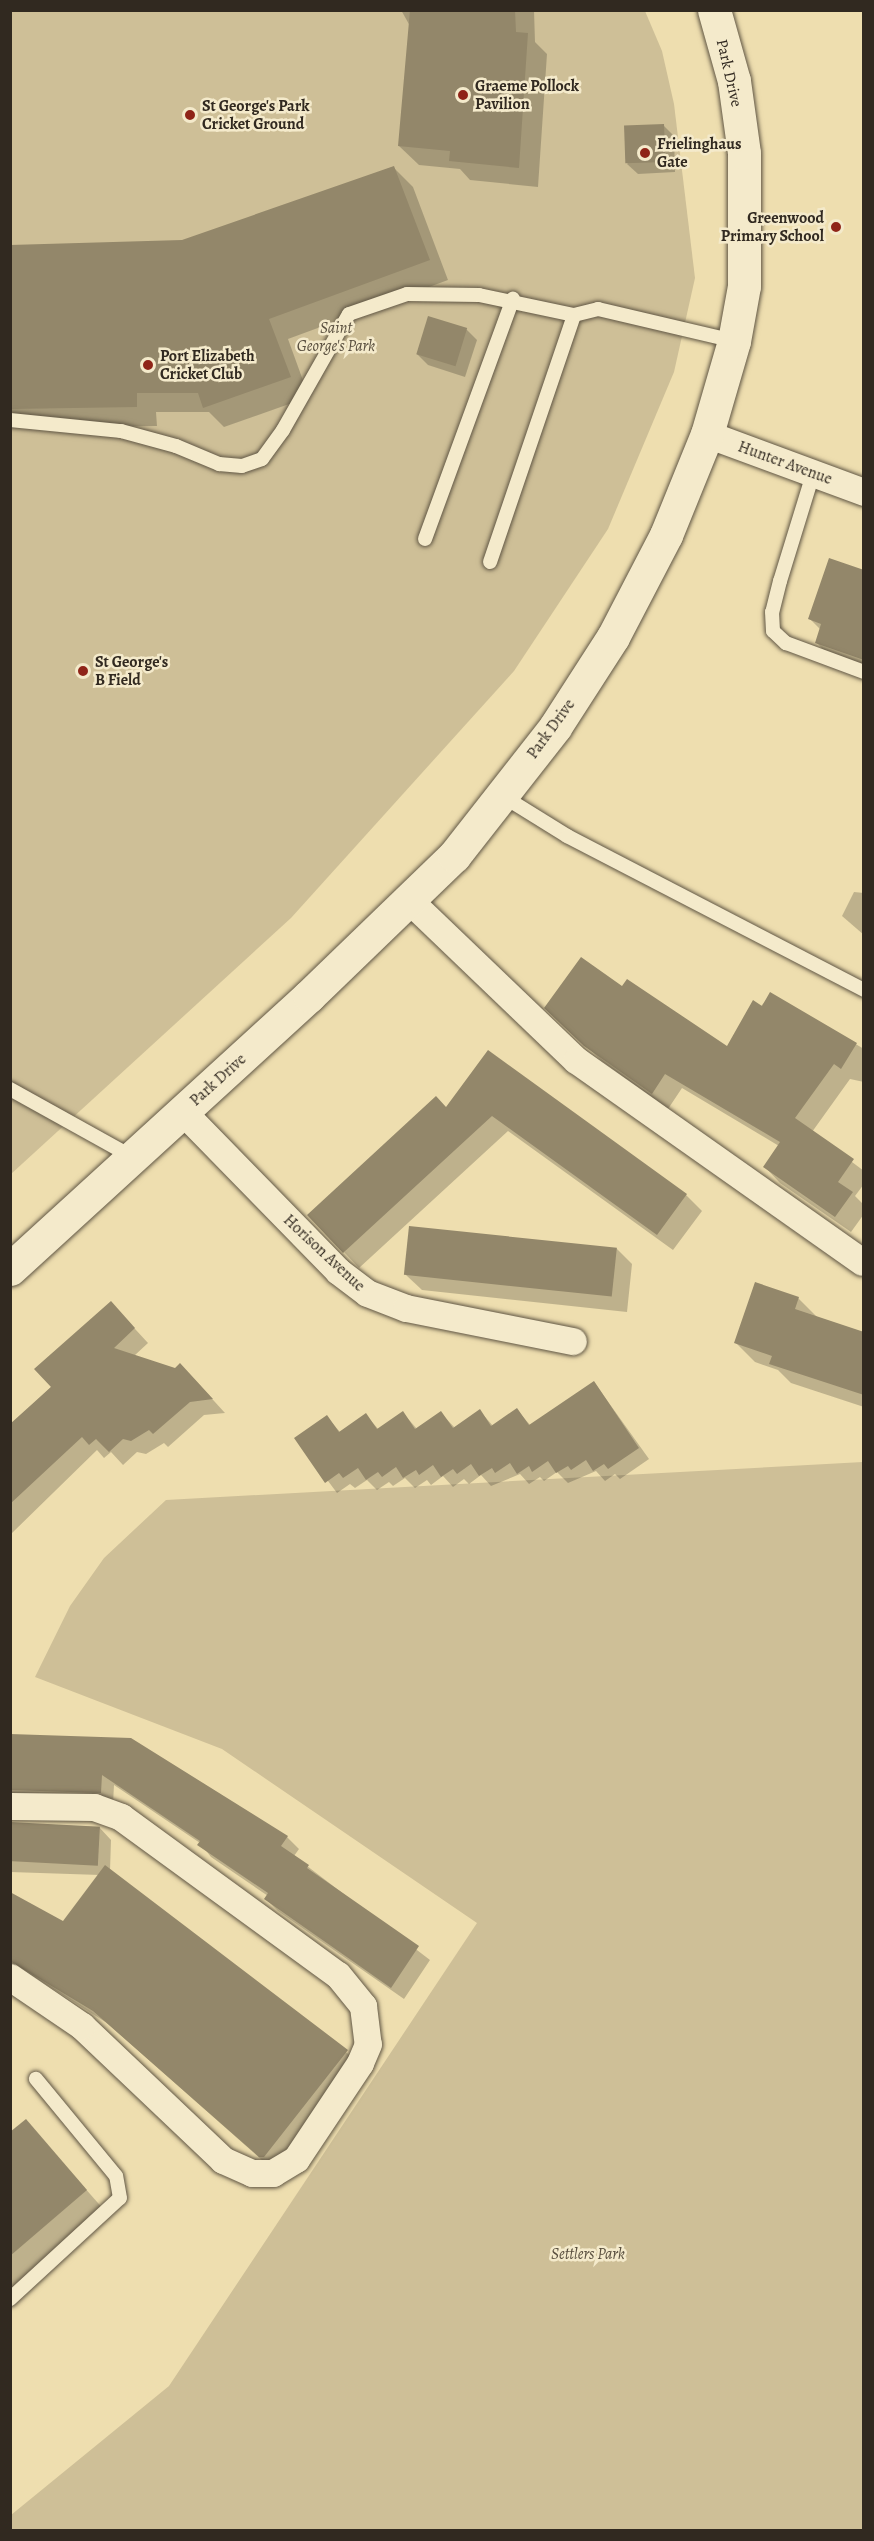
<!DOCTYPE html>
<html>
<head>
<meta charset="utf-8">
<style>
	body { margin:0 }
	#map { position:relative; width:874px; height:2541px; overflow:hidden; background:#eedeaf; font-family:Alegreya,serif }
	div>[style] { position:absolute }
	.green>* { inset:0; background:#cebf97 }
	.shadow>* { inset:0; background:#0003 }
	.building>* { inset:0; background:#93876a; transform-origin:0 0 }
	.roads { filter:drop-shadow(0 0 2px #605644) drop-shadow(0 0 2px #605644) }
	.lane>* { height:14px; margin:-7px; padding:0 7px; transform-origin:7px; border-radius:7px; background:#f4eacb }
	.street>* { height:27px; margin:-13.5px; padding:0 13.5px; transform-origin:13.5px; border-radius:13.5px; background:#f4eacb }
	.secondary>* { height:33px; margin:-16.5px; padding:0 16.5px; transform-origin:16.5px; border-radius:16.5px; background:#f4eacb }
	.dots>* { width:16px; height:16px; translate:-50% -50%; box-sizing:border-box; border:3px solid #f4eacb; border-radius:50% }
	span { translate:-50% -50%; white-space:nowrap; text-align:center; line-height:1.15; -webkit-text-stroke:5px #f4eacb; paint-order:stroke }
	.street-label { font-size:16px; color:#312920 }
	.poi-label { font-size:16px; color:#312920; font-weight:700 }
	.left { translate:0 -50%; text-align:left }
	.right { translate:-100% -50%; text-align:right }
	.park-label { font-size:16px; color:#584e3e; font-style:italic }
	.frame { position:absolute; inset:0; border:12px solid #312920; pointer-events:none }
</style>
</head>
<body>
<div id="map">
	<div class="green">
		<i style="clip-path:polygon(11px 11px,645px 11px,662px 51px,674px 104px,695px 278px,674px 372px,608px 529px,514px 671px,291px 918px,11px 1174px)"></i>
		<i style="clip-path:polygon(863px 1462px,863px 2530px,11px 2530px,11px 2515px,169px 2386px,477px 1923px,222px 1749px,35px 1677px,70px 1606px,104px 1558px,166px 1500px)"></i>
	</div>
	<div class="shadow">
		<i style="clip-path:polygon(401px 10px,534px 10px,535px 42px,547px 54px,538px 187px,470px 180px,460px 169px,419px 165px,399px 146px,410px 26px)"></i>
		<i style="clip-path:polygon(663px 125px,674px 136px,675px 172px,638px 174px,627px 164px)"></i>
		<i style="clip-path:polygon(393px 167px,413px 187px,448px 280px,288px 339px,309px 397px,224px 427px,209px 412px,156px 412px,157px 426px,29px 428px,10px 410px,10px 246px,182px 242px)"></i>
		<i style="clip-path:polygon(429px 318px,467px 330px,477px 340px,465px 377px,428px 365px,417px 354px)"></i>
		<i style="clip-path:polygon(864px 571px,864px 672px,836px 663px,817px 643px,821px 630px,810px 619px)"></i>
		<i style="clip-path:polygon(854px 892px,864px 893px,864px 935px,842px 916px)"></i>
		<i style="clip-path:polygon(623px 988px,727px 1048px,771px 994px,864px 1049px,864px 1082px,850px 1079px,812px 1132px,864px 1171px,864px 1184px,855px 1196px,864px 1205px,864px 1214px,851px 1232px,780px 1183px,765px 1167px,779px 1146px,682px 1088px,668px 1109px,602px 1061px,562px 1023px)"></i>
		<i style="clip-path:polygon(488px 1052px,686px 1195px,702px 1211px,673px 1250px,508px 1131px,359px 1268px,344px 1252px)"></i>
		<i style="clip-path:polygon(616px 1248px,632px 1264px,627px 1312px,422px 1290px,406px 1275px)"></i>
		<i style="clip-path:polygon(798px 1298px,819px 1319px,864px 1334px,864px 1407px,791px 1383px,778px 1370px,755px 1362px,736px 1343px)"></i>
		<i style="clip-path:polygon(124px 1317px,148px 1343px,134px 1356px,194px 1379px,225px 1413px,204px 1415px,168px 1447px,164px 1443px,146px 1454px,137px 1452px,123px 1465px,111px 1452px,104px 1458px,97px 1450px,10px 1535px,10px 1426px)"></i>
		<i style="clip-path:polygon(594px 1382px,649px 1459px,620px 1479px,615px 1474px,605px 1481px,596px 1471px,568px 1483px,557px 1472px,544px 1481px,540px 1477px,529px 1484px,520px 1474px,491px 1486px,481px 1475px,469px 1484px,464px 1479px,453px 1487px,443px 1476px,431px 1485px,427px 1480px,415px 1488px,405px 1478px,393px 1486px,389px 1482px,377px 1490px,367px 1480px,355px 1488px,350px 1484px,337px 1493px,296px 1438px,327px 1417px,340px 1432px,366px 1415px,379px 1430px,403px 1413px,417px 1429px,441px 1413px,455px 1428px,480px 1411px,493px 1426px,517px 1410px,531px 1426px)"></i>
		<i style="clip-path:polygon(10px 1734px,287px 1837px,299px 1849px,294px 1856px,430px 1960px,404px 1999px,278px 1911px,266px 1899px,268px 1896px,211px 1857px,200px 1843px,114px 1785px,113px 1804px,10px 1809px)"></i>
		<i style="clip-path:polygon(10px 1823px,99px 1827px,111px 1840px,110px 1871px,360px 2063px,272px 2169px,107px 2023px,33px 1976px,10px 1968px,10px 1893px,63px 1923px,100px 1875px,10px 1872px)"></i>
		<i style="clip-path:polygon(26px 2121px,105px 2211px,10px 2292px,10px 2134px)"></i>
	</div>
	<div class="building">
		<i style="clip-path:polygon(410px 10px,515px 10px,516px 32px,528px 33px,519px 168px,449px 161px,450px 151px,398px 146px)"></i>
		<i style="left:664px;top:124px;width:38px;height:40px;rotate:88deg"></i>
		<i style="clip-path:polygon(394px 166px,430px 260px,269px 319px,291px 377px,203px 408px,198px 393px,137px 393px,137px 407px,10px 409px,10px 245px,182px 240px)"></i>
		<i style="left:428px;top:316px;width:41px;height:40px;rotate:17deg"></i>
		<i style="clip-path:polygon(829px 558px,864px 570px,864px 660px,815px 643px,821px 624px,808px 619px)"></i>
		<i style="clip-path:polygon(581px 957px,622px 986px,627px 979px,727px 1046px,753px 1000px,762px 1006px,770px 992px,857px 1043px,841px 1069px,834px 1064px,795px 1118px,854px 1159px,838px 1182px,853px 1192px,835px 1217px,763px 1167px,780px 1142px,665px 1074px,652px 1094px,584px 1046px,544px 1008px)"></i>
		<i style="clip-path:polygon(488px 1050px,687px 1194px,657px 1235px,492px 1116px,343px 1253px,307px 1215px,436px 1096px,446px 1107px)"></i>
		<i style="left:409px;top:1226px;width:209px;height:49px;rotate:6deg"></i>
		<i style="clip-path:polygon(755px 1282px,799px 1297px,795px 1309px,864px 1332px,864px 1395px,769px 1364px,772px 1356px,734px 1343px)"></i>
		<i style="clip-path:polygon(111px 1301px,135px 1328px,114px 1348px,175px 1368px,180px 1363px,213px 1399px,190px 1402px,153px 1434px,149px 1430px,131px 1441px,123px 1439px,109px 1452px,96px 1439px,89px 1445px,82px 1437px,10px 1504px,10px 1424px,51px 1387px,34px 1369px)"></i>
		<i style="clip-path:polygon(594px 1381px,639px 1448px,608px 1469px,604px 1464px,593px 1471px,586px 1460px,571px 1470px,568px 1466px,556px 1473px,548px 1461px,532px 1472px,529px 1466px,517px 1474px,510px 1463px,495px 1473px,492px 1468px,479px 1476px,471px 1464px,457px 1474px,453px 1469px,441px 1477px,433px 1465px,419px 1475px,416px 1470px,403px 1478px,396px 1467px,382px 1477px,378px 1472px,366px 1480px,358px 1468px,343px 1478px,339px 1473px,325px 1483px,294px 1438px,327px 1415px,339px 1432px,366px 1413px,377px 1429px,403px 1411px,415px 1429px,441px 1411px,453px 1428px,480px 1409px,491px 1426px,517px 1408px,529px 1425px)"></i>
		<i style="clip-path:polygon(10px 1734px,131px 1738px,288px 1836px,281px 1846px,309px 1865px,307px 1868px,419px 1946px,391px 1988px,264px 1899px,268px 1893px,197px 1845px,200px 1841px,102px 1775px,101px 1793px,10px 1790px)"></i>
		<i style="left:10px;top:1822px;width:90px;height:39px;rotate:3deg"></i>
		<i style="clip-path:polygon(105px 1865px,348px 2050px,264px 2157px,259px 2157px,93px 2011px,10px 1961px,10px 1892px,63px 1921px)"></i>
		<i style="clip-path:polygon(26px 2119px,87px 2190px,10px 2256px,10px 2132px)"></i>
	</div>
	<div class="roads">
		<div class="lane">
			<i style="left:10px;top:420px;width:112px;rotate:5.7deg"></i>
			<i style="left:121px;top:431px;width:57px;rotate:15.3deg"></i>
			<i style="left:176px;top:446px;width:47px;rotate:22.7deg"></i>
			<i style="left:219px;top:464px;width:23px;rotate:5deg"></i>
			<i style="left:242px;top:466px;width:21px;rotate:-19deg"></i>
			<i style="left:262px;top:459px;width:36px;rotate:-54deg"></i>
			<i style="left:283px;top:430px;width:133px;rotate:-60.4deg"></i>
			<i style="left:349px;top:314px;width:61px;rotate:-19deg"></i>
			<i style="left:407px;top:294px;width:72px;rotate:0.8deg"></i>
			<i style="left:479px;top:295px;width:97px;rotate:11.9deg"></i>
			<i style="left:574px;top:315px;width:25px;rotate:-14deg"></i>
			<i style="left:598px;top:309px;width:140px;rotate:13.2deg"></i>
			<i style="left:813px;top:474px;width:112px;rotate:107.1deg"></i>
			<i style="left:780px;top:581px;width:32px;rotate:104deg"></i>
			<i style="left:772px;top:612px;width:19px;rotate:87deg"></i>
			<i style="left:773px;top:631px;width:18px;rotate:43deg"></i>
			<i style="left:786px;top:643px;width:83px;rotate:20.4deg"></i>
			<i style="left:425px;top:539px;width:256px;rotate:-69.9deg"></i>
			<i style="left:490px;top:562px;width:261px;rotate:-71.2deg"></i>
			<i style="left:501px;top:795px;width:78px;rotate:31.8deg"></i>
			<i style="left:567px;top:836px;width:335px;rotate:27.4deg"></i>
			<i style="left:10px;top:1089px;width:140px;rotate:29.1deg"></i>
			<i style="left:10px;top:2299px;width:149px;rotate:-42.6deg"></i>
			<i style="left:120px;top:2198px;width:22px;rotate:-100deg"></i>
			<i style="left:116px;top:2176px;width:126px;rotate:-129.5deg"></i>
		</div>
		<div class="street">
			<i style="left:707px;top:434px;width:167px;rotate:20.3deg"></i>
			<i style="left:409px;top:900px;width:231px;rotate:43.8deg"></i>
			<i style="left:576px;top:1060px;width:350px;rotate:35.2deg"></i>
			<i style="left:183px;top:1112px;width:222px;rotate:45.7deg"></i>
			<i style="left:338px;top:1271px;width:36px;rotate:37deg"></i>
			<i style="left:367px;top:1293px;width:42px;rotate:21deg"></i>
			<i style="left:406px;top:1308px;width:170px;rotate:11.2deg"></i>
			<i style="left:10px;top:1806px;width:84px;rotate:0.7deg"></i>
			<i style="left:94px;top:1807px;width:29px;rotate:20deg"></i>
			<i style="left:121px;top:1817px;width:268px;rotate:36.1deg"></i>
			<i style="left:338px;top:1975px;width:40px;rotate:51deg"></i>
			<i style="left:363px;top:2006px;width:38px;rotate:83deg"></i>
			<i style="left:368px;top:2044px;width:21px;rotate:113deg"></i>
			<i style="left:360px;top:2063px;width:115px;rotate:123.7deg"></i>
			<i style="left:296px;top:2159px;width:27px;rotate:149deg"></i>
			<i style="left:273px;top:2173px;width:21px;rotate:180deg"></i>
			<i style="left:252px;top:2173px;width:32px;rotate:-156deg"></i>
			<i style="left:223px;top:2160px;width:195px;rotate:-136.5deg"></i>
			<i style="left:82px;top:2026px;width:87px;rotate:-145.8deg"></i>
		</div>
		<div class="secondary">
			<i style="left:10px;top:1269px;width:405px;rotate:-42.4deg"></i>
			<i style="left:309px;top:996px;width:202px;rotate:-44deg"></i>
			<i style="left:454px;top:856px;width:164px;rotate:-51.9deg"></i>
			<i style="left:555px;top:727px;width:107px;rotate:-57.2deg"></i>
			<i style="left:613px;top:637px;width:115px;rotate:-62.5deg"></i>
			<i style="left:666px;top:535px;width:109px;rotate:-67.9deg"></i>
			<i style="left:707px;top:434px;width:97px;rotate:-73.8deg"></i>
			<i style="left:734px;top:341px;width:56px;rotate:-79.7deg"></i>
			<i style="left:744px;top:286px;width:133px;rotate:-90deg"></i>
			<i style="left:744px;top:153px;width:73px;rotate:-97.9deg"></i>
			<i style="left:734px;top:81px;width:74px;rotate:-105.7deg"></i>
		</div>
	</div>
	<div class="dots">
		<i style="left:463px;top:95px;background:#8f2418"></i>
		<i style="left:190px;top:115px;background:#8f2418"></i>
		<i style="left:645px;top:153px;background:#8f2418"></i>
		<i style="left:836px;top:227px;background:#8f2418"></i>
		<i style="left:148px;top:365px;background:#8f2418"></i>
		<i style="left:83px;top:671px;background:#8f2418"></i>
	</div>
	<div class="street-label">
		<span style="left:729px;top:73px;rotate:77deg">Park Drive</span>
		<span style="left:785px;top:463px;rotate:20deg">Hunter Avenue</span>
		<span style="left:551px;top:729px;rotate:-54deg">Park Drive</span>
		<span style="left:218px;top:1080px;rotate:-42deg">Park Drive</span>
		<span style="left:324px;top:1253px;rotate:43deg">Horison Avenue</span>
	</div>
	<div class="poi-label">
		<span class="left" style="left:475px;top:95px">Graeme Pollock<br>Pavilion</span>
		<span class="left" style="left:202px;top:115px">St George's Park<br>Cricket Ground</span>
		<span class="left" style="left:657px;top:153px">Frielinghaus<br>Gate</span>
		<span class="right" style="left:824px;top:227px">Greenwood<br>Primary School</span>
		<span class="left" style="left:160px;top:365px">Port Elizabeth<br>Cricket Club</span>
		<span class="left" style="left:95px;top:671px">St George's<br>B Field</span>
	</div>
	<div class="park-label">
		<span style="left:336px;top:337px">Saint<br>George's Park</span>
		<span style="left:588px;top:2254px">Settlers Park</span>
	</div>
	<div class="frame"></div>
</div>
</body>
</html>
